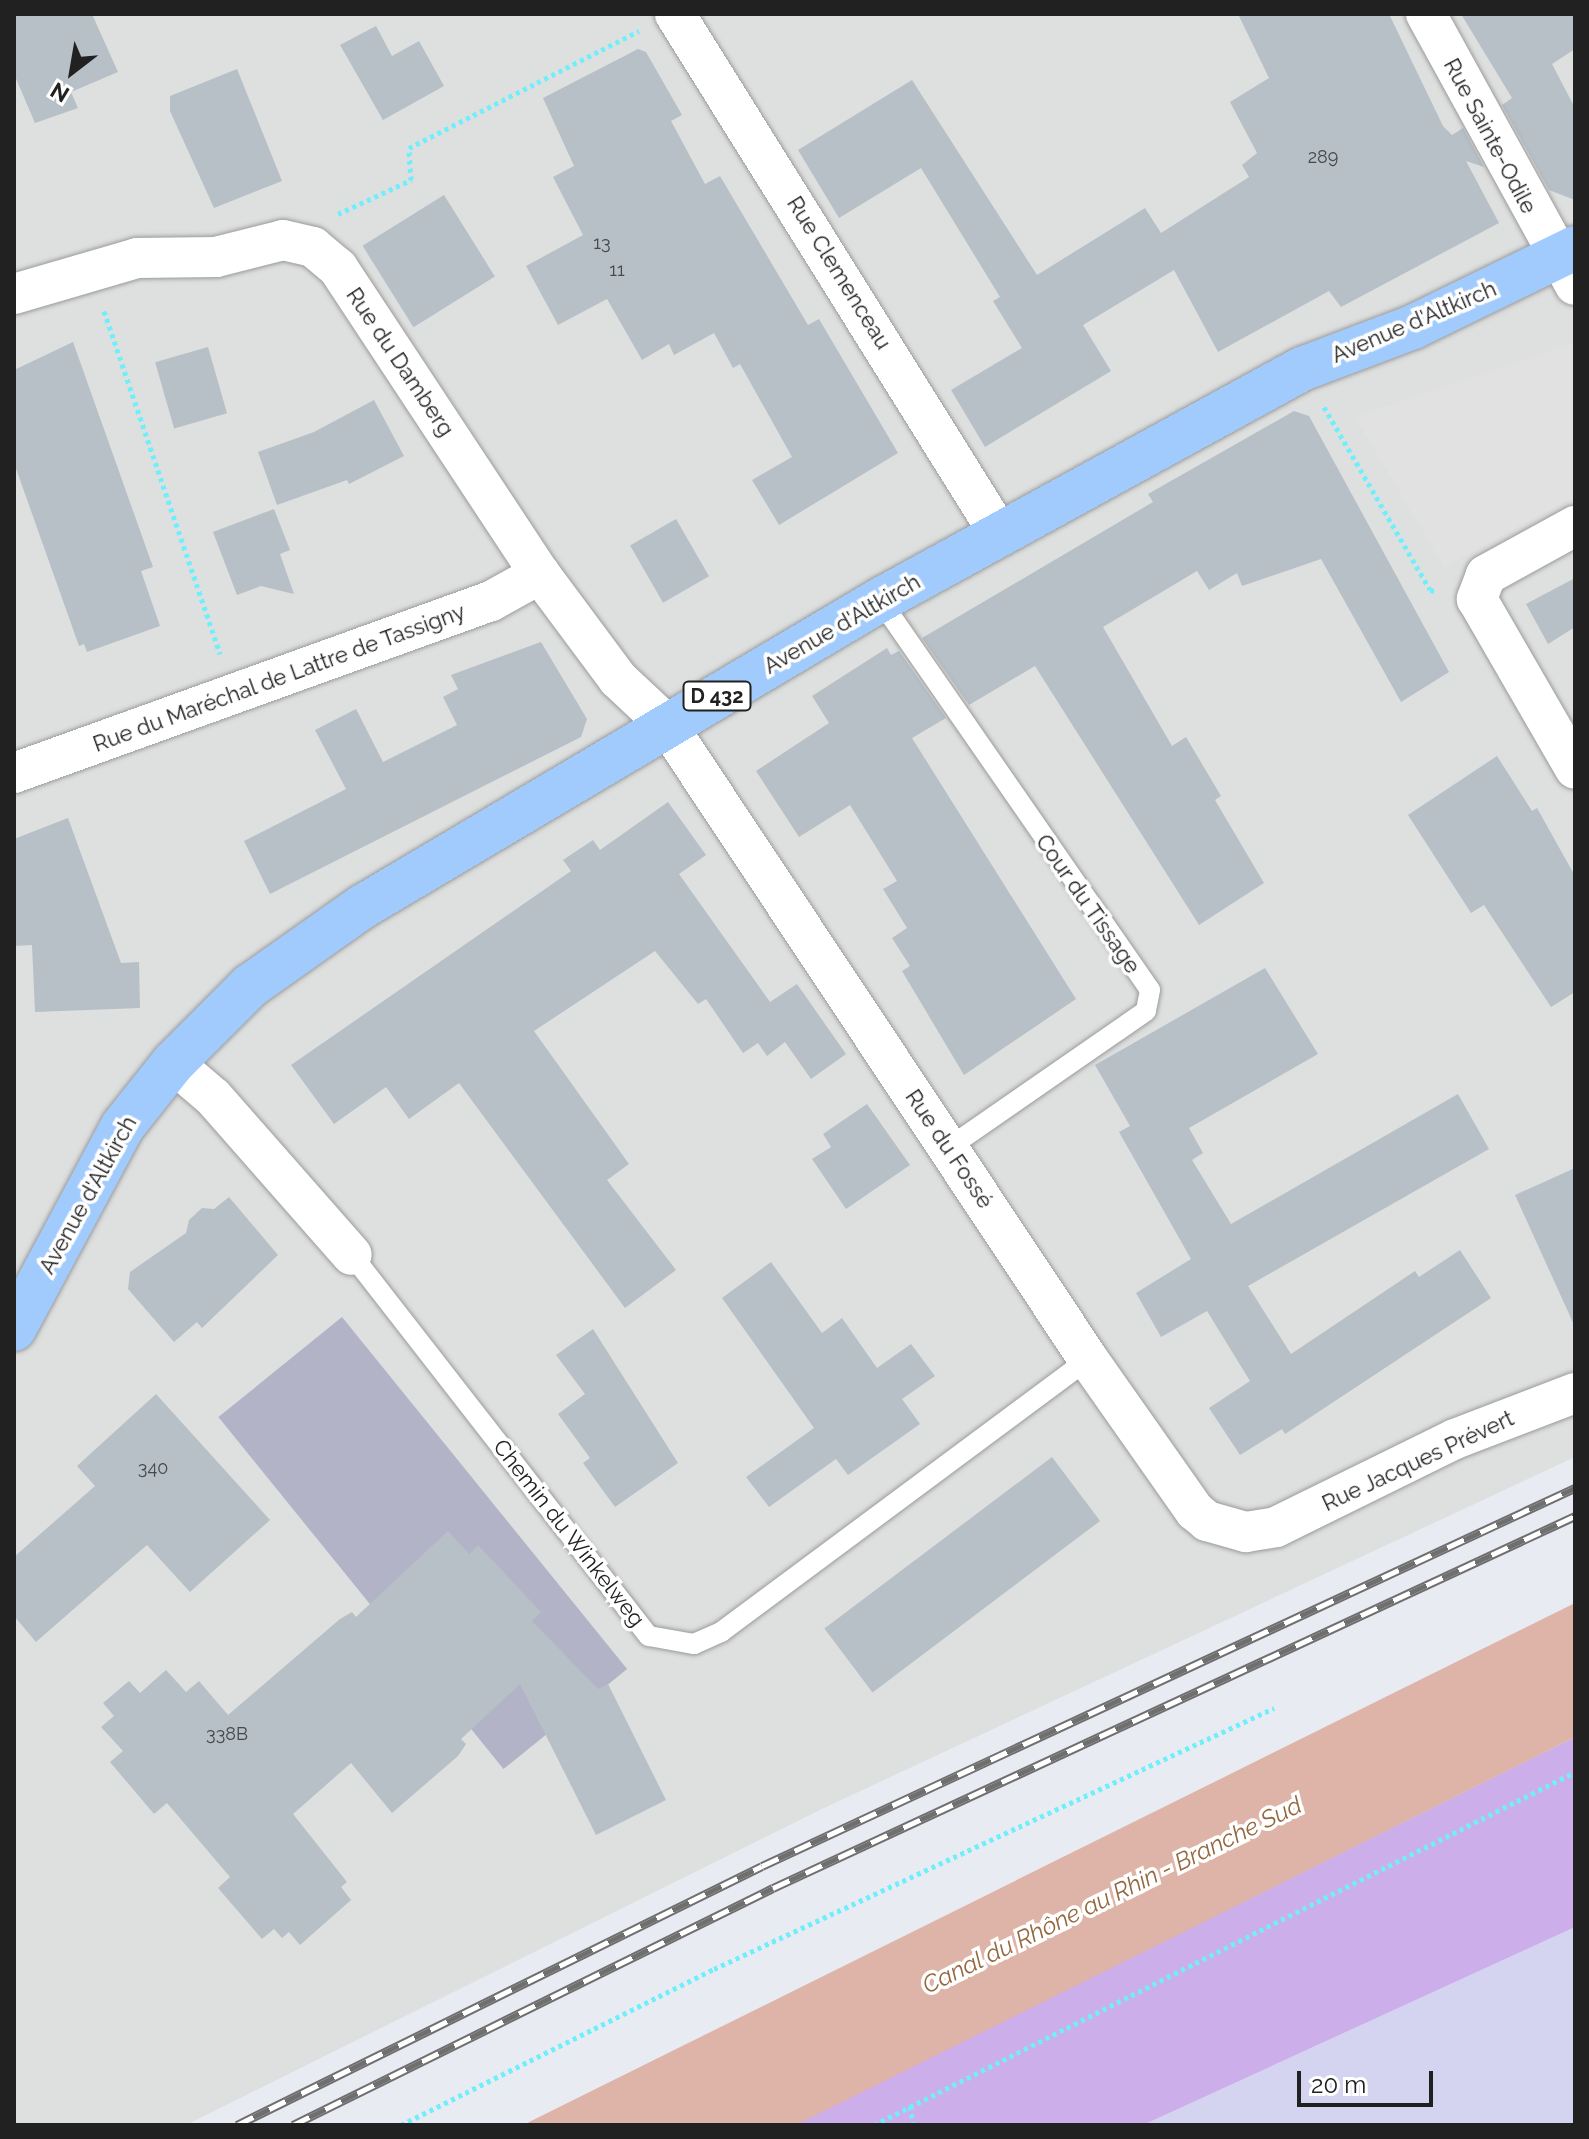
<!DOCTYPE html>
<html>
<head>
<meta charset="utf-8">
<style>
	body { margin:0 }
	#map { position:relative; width:1589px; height:2139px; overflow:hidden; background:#e8ebf2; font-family:Raleway,sans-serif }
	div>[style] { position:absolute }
	.residential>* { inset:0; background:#dedfdf }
	.construction>* { inset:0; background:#b3b3c7; transform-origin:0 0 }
	.farmland>* { inset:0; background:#d5d4f0 }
	.grass>* { inset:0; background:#ccaeeb }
	.parking>* { inset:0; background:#e1e1e1 }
	.water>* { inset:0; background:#dfb4a8 }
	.building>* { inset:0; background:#b7c0c7; transform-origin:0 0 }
	.path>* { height:5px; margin-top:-2.5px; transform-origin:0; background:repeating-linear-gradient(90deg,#6feffb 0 4px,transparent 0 8px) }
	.roads { filter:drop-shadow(0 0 2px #9b9b9b) drop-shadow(0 0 2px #9b9b9b) }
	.lane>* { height:20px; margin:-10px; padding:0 10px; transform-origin:10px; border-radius:10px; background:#fff }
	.street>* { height:40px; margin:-20px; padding:0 20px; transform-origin:20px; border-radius:20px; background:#fff }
	.primary>* { height:44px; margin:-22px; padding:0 22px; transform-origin:22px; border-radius:22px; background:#a2cbfd }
	.rail>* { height:9px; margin-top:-4.5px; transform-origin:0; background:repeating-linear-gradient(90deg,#fff 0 18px,#6f6f6f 0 36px); box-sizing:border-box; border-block:2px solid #6f6f6f }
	span { translate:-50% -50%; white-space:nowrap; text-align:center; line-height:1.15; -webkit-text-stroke:7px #fff; paint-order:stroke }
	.number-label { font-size:18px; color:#46494a }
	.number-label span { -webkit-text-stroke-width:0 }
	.shield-label span { padding:2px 6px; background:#fff; border:2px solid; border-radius:6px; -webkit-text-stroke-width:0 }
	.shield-label { font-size:20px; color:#212121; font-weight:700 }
	.street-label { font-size:22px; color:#212121 }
	.water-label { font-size:24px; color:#93683f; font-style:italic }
	.frame { position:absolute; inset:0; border:16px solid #212121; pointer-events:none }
	.north { position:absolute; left:32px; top:32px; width:80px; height:80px; -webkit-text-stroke:6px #fff; paint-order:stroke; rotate:211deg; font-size:22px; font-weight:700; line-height:32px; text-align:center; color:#212121 }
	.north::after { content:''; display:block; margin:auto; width:28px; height:36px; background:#212121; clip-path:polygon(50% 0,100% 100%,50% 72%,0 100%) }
	.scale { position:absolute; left:1297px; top:2071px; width:136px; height:36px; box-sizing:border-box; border:4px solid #212121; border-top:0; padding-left:10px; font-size:24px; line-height:28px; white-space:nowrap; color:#212121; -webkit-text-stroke:6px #fff; paint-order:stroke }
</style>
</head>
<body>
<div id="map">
	<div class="residential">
		<i style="clip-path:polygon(14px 14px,1575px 14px,1575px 1457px,822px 1809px,186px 2125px,14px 2125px)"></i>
	</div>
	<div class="construction">
		<i style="left:342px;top:1317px;width:453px;height:159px;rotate:51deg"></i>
	</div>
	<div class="farmland">
		<i style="clip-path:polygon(1575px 1927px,1575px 2125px,1143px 2125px)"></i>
	</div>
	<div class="grass">
		<i style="clip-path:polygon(1575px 1737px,1575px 1927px,1143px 2125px,792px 2125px)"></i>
	</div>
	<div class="parking">
		<i style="clip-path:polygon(1575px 342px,1575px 497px,1444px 567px,1355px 417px)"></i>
	</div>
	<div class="water">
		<i style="clip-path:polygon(1575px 1603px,1575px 1737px,796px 2125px,523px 2125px)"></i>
	</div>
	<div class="building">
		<i style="clip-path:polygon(14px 14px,92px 14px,118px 72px,71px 92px,78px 108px,35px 123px,14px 74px)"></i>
		<i style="clip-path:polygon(1238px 14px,1389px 14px,1443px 126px,1452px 135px,1463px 128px,1484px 167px,1466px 161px,1499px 223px,1341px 307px,1329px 291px,1218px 352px,1174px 270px,1083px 325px,1111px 371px,985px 447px,951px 390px,1022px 348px,993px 301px,1000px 297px,921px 168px,839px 218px,798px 150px,912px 80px,1037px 275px,1145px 208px,1161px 233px,1249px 177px,1242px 165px,1257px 153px,1230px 102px,1269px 78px)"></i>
		<i style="clip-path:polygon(1461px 14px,1575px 14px,1575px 49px,1552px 64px,1575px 108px,1575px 200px,1549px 190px,1502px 105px,1512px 98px)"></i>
		<i style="clip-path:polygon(376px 26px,392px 56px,419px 41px,444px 86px,383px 120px,340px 45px)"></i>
		<i style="clip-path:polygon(638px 49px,646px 52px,682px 115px,671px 121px,705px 184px,720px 176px,808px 325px,819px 319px,898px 453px,779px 525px,752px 480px,792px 457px,740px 364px,733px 368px,714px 333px,674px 355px,669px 344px,642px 360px,607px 299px,558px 325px,526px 266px,583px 235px,553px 177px,574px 166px,543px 98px)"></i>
		<i style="clip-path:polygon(237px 69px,282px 181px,214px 208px,170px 111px,170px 96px)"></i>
		<i style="left:444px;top:195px;width:96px;height:96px;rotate:58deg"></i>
		<i style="clip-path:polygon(73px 342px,153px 567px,141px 571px,160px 626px,87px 652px,84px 644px,79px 646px,14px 463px,14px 370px)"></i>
		<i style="left:208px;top:347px;width:69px;height:55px;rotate:74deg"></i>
		<i style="clip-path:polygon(374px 400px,404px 456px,349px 484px,347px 480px,277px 505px,258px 452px,314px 432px)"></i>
		<i style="clip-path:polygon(1294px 411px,1309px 416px,1449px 672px,1401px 702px,1321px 559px,1242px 586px,1237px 573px,1209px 590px,1197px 571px,1103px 627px,1172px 746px,1186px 737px,1221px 796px,1215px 800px,1264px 883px,1199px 925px,1035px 666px,969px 705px,922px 638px,1153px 502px,1148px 494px)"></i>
		<i style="clip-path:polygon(274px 509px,290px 550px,280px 554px,294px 594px,261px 586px,237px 595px,213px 532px)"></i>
		<i style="left:676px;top:519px;width:66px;height:53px;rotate:60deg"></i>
		<i style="clip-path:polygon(1575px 578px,1575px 627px,1548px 644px,1526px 604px)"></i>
		<i style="clip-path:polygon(541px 642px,587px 719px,581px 737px,270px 894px,244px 841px,346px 789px,315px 730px,356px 709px,383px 762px,457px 725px,443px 697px,458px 689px,451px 675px)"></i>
		<i style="clip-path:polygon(887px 648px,891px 655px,899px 651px,946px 718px,912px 738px,1076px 999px,964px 1075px,902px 971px,910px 966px,892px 938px,907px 928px,883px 889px,897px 881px,850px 805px,799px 837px,756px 771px,829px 723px,812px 696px)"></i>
		<i style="clip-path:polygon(1497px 756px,1532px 811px,1537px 808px,1575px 876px,1575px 992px,1551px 1007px,1484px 905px,1471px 913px,1408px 815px)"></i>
		<i style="clip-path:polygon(668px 802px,706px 855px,679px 874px,770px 1002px,797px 984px,846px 1054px,811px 1079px,785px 1042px,767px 1056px,758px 1043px,743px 1053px,706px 999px,698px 1004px,655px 951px,534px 1031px,629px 1164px,607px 1180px,676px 1270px,625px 1308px,459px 1083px,409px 1119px,386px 1087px,334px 1124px,291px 1065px,571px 871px,563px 860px,593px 840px,600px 850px)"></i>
		<i style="clip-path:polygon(68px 818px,121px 963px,139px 962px,140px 1008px,35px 1012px,32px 945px,14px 946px,14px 839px)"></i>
		<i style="clip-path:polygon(1265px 968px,1318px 1054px,1189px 1128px,1203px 1153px,1192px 1160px,1231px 1224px,1458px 1094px,1489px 1149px,1248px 1286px,1291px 1354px,1415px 1271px,1419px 1277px,1460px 1250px,1491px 1298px,1285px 1434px,1282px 1429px,1240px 1455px,1209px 1408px,1250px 1381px,1207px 1311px,1161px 1337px,1136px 1293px,1191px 1259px,1119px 1132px,1130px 1126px,1095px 1065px)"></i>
		<i style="clip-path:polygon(867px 1104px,910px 1165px,846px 1209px,812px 1159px,831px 1147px,823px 1134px)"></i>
		<i style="clip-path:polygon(1575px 1168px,1575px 1327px,1515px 1195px)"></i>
		<i style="clip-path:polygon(229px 1197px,278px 1255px,202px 1328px,197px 1322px,174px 1342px,128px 1289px,130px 1272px,186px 1233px,189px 1220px,202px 1208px,214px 1209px)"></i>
		<i style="clip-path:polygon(771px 1262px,822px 1333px,842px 1318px,877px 1368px,911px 1344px,935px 1376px,902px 1399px,920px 1424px,848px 1475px,836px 1459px,769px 1507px,746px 1477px,814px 1428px,722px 1298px)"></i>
		<i style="clip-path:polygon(593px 1329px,678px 1463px,615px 1507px,583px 1463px,590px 1458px,558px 1414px,585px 1394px,556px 1355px)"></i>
		<i style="clip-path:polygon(156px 1394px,270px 1520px,190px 1592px,147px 1545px,36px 1642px,14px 1616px,14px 1557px,95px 1486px,77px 1466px)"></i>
		<i style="left:1052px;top:1457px;width:80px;height:285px;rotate:53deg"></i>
		<i style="clip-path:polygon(448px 1531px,469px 1554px,478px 1545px,541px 1612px,532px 1621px,598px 1689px,608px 1684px,666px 1800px,596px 1835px,520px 1684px,461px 1739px,466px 1744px,458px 1756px,392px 1813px,351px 1763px,293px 1814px,347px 1882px,341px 1887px,351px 1900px,300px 1945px,289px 1932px,282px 1938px,274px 1929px,262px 1939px,218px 1888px,230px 1877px,167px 1803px,154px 1814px,110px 1762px,123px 1751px,101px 1727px,114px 1716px,103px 1703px,129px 1681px,140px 1693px,166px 1670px,186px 1692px,199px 1681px,228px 1715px,340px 1619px,352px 1612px,356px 1617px)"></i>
	</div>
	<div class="path">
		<i style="left:338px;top:214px;width:81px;rotate:-25deg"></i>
		<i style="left:411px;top:180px;width:32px;rotate:-94deg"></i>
		<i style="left:409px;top:148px;width:258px;rotate:-27deg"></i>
		<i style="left:104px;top:311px;width:362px;rotate:71.3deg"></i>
		<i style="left:1324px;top:407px;width:211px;rotate:59.9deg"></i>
		<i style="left:1430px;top:590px;width:6px;rotate:9deg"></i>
		<i style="left:910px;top:2106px;width:19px;rotate:81deg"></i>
		<i style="left:401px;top:2125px;width:350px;rotate:-26.5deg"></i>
		<i style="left:714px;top:1969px;width:618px;rotate:-24.99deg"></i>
		<i style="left:874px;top:2125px;width:785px;rotate:-26.73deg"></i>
	</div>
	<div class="roads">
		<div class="lane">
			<i style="left:880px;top:600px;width:474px;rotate:55.3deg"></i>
			<i style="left:1150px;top:990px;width:21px;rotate:101deg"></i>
			<i style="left:1146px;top:1011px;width:241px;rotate:145.3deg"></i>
			<i style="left:352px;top:1255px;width:483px;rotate:52.1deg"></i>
			<i style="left:649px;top:1636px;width:46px;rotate:10.1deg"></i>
			<i style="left:694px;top:1644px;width:30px;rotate:-24deg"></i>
			<i style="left:721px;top:1632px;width:457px;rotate:-36.6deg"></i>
		</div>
		<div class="street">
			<i style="left:675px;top:14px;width:614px;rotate:58.04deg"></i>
			<i style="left:1426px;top:14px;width:309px;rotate:61.2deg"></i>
			<i style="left:14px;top:294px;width:128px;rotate:-16.3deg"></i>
			<i style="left:137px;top:258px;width:79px;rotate:-0.7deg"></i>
			<i style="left:216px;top:257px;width:69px;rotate:-14.2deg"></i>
			<i style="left:283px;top:240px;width:31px;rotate:13deg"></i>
			<i style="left:313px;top:247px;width:33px;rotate:40deg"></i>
			<i style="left:338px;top:268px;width:367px;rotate:56.6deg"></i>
			<i style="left:540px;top:574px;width:131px;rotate:53.4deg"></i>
			<i style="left:618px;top:679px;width:67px;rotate:43.2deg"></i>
			<i style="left:667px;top:725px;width:761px;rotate:56.41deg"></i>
			<i style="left:1088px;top:1359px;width:186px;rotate:54.9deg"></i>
			<i style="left:1195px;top:1511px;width:16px;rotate:40deg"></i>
			<i style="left:1207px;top:1521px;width:41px;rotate:15.8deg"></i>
			<i style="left:1246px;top:1532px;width:30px;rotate:-9deg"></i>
			<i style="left:1276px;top:1527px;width:199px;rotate:-26.2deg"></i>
			<i style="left:1455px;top:1439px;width:129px;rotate:-21deg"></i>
			<i style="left:1575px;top:526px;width:102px;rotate:151.2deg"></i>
			<i style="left:1486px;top:575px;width:26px;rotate:111deg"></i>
			<i style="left:1477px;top:599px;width:196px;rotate:60deg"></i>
			<i style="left:14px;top:773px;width:507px;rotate:-19.83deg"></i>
			<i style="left:491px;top:601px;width:56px;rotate:-28.9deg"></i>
			<i style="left:173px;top:1063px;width:52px;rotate:40.4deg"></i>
			<i style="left:213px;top:1097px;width:210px;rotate:48.7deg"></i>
		</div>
		<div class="primary">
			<i style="left:14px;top:1329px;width:230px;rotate:-61.8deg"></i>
			<i style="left:123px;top:1126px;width:80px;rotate:-51.6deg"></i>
			<i style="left:173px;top:1063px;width:109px;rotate:-45deg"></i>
			<i style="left:250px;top:986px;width:137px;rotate:-35.2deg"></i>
			<i style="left:362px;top:907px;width:602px;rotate:-30.65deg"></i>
			<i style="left:880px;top:600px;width:481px;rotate:-28.7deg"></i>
			<i style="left:1302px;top:369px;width:119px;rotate:-20.7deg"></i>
			<i style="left:1413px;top:327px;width:180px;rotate:-26deg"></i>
		</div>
	</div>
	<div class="rail">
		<i style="left:237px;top:2125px;width:585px;rotate:-26.26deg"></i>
		<i style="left:762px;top:1866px;width:897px;rotate:-24.94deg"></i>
		<i style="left:293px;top:2125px;width:535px;rotate:-26.28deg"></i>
		<i style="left:773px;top:1888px;width:884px;rotate:-24.88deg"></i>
	</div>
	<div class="number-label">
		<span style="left:1323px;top:157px">289</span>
		<span style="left:602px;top:243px">13</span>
		<span style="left:617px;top:270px">11</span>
		<span style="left:153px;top:1468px">340</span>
		<span style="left:227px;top:1734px">338B</span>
	</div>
	<div class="shield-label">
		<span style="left:717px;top:696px">D 432</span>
	</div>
	<div class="street-label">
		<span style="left:1490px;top:136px;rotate:62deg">Rue Sainte-Odile</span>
		<span style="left:839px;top:273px;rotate:58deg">Rue Clemenceau</span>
		<span style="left:1414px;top:322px;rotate:-23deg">Avenue d'Altkirch</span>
		<span style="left:400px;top:362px;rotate:56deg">Rue du Damberg</span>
		<span style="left:842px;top:624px;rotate:-30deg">Avenue d'Altkirch</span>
		<span style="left:279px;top:678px;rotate:-20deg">Rue du Maréchal de Lattre de Tassigny</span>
		<span style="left:1088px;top:904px;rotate:55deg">Cour du Tissage</span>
		<span style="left:949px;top:1149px;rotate:56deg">Rue du Fossé</span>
		<span style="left:88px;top:1195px;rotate:-61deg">Avenue d'Altkirch</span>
		<span style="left:1418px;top:1461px;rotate:-25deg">Rue Jacques Prévert</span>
		<span style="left:569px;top:1533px;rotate:52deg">Chemin du Winkelweg</span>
	</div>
	<div class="water-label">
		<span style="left:1112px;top:1895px;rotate:-26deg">Canal du Rhône au Rhin - Branche Sud</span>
	</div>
	<div class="frame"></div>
	<div class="north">N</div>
	<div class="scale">20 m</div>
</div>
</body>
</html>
